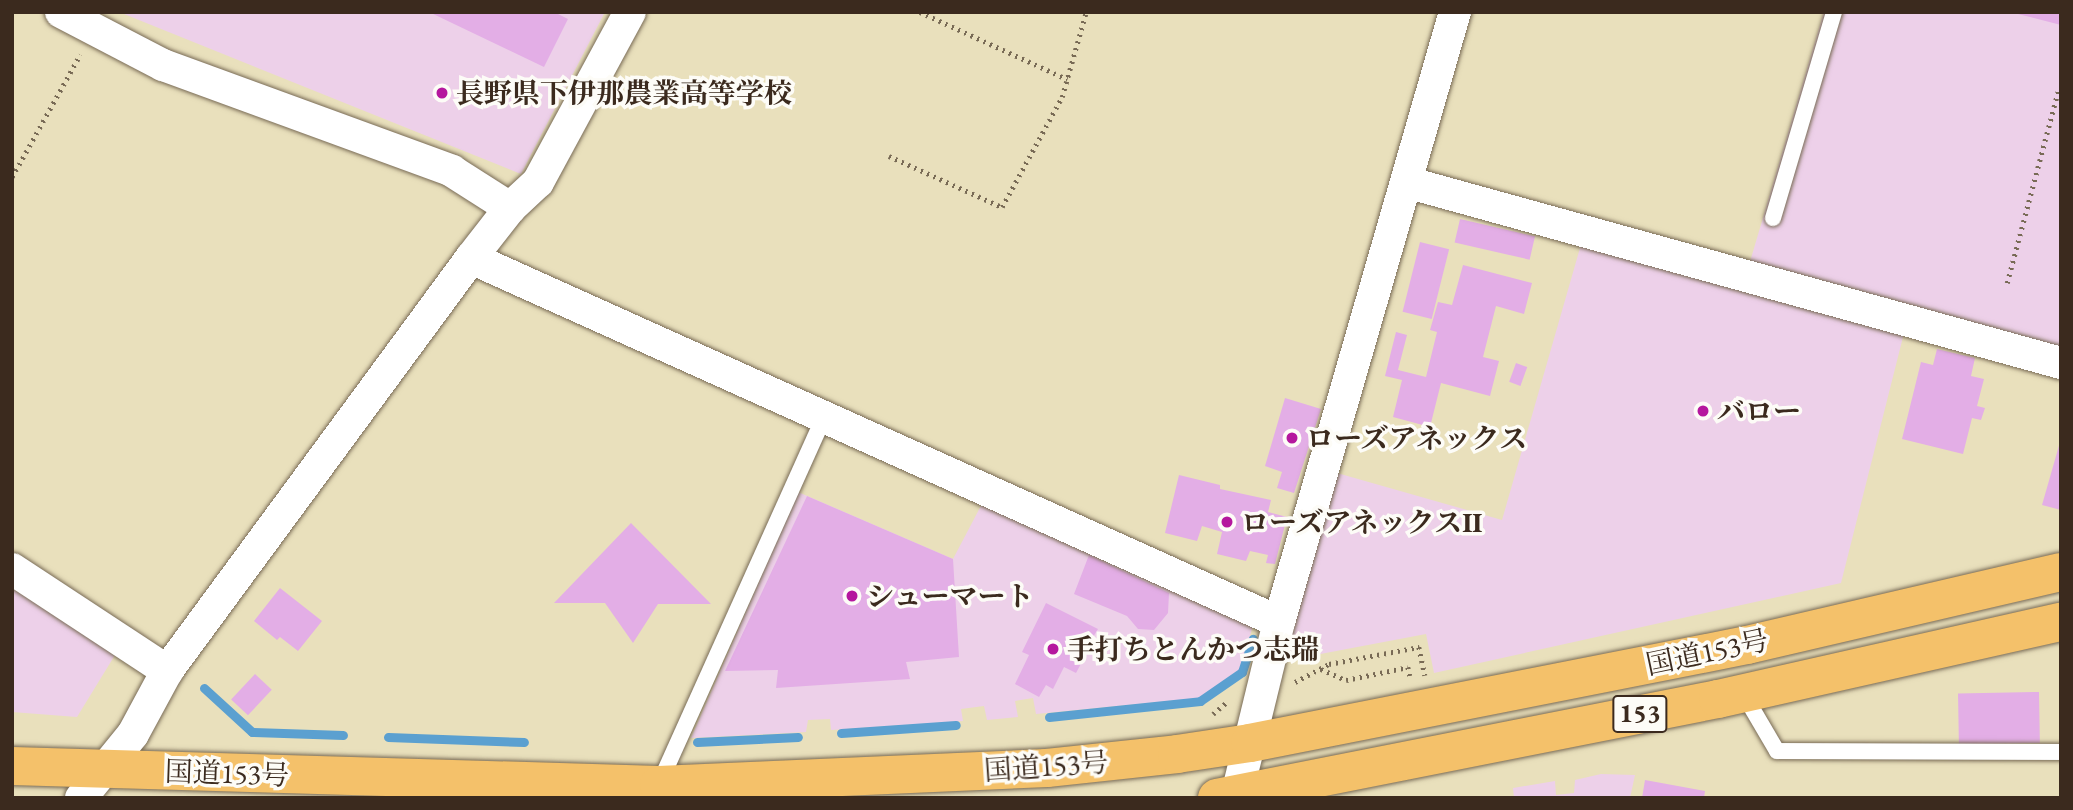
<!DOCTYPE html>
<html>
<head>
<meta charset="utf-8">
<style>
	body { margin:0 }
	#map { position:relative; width:2073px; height:810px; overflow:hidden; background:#e9e0bc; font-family:"EB Garamond","Noto Serif JP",serif }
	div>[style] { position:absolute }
	.built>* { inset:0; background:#edd0e9 }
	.stream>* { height:9px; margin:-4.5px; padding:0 4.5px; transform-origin:4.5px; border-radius:4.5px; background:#5ba0d0 }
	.building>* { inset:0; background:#e3aee6; transform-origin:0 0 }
	.path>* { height:4.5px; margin-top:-2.25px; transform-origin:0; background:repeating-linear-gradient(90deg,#786a55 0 2px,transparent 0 7px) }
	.roads { filter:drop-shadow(0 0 2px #786a55) drop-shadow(0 0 2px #786a55) }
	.service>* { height:16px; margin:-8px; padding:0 8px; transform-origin:8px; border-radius:8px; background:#fff }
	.minor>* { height:32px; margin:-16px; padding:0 16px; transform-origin:16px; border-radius:16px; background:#fff }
	.trunk>* { height:38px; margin:-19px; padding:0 19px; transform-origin:19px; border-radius:19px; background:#f4c16a }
	.dots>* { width:19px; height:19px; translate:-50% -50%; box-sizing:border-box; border:4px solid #fdfcf7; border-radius:50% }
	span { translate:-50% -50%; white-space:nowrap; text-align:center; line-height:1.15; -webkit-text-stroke:7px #fdfcf7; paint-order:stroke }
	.shield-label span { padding:2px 5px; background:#fdfcf7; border:2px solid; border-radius:5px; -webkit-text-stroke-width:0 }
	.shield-label { font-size:26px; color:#3b2a1e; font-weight:700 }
	.poi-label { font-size:28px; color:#3b2a1e; font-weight:700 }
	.left { translate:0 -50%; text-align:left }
	.street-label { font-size:28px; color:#3b2a1e }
	.frame { position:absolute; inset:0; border:14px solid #3b2a1e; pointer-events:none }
</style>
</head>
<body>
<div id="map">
	<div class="built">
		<i style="clip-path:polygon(119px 12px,605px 12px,521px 174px)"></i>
		<i style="clip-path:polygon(1824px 12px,2061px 12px,2061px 353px,1749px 265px)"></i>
		<i style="clip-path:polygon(1582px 241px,1905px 329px,1841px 583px,1434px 673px,1426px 634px,1294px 659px,1285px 641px,1337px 473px,1502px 520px)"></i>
		<i style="clip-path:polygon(798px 492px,953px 559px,984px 500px,1253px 626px,1239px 671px,1199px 698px,1036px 714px,1033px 698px,1015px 701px,1018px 717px,987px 720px,984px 706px,961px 709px,963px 721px,831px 730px,830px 719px,808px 720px,806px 732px,691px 738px)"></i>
		<i style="clip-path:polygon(12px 588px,115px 655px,77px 717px,12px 712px)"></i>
		<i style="clip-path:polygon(1601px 774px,1635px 775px,1630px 798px,1514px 798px,1513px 788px,1555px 781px,1556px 795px,1574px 793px,1575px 780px)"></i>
	</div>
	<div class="stream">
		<i style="left:204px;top:688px;width:65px;rotate:42.5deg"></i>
		<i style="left:252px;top:732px;width:91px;rotate:1.9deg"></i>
		<i style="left:1049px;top:717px;width:152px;rotate:-6deg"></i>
		<i style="left:1200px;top:701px;width:51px;rotate:-34.6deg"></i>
		<i style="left:1242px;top:672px;width:35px;rotate:-72deg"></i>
		<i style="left:841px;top:733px;width:115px;rotate:-4deg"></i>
		<i style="left:388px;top:737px;width:136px;rotate:2.1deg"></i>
		<i style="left:697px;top:742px;width:101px;rotate:-2.8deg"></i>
	</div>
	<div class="building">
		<i style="clip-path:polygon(429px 12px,554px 12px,568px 19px,544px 67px)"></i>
		<i style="clip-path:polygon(2061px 12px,2061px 25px,2014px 13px,2014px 12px)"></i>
		<i style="left:1460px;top:219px;width:77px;height:24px;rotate:13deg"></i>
		<i style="left:1420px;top:242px;width:30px;height:72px;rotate:14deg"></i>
		<i style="clip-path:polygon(1463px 265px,1532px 283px,1524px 314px,1496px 306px,1483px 357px,1499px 361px,1490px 396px,1441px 383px,1430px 427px,1393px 417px,1402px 380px,1385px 376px,1396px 332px,1407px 335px,1398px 370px,1426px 377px,1437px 332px,1430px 330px,1438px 302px,1452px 305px)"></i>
		<i style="clip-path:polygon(1937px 349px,1975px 358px,1971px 376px,1984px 379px,1977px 406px,1985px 408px,1981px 420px,1972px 418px,1963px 454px,1902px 439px,1921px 362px,1933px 365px)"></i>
		<i style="left:1516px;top:363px;width:12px;height:20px;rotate:20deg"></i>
		<i style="clip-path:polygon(1285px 398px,1321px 409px,1294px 493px,1277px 488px,1282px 472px,1265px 466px)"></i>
		<i style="clip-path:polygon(2060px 442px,2061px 443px,2061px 510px,2042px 505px)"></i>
		<i style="clip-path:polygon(1179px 475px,1220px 485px,1220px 489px,1271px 500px,1268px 512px,1287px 517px,1275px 564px,1266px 563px,1268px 555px,1250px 551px,1246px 561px,1217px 554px,1222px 532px,1202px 526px,1197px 541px,1165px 533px)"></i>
		<i style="clip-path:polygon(807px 496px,953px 559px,959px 657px,906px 662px,910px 679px,776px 688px,778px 670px,725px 671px)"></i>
		<i style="clip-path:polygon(631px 523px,711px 604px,658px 604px,633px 643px,605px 603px,554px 603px)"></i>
		<i style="clip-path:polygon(1089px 555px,1169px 593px,1168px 613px,1154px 630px,1138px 629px,1127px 616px,1074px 594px)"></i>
		<i style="clip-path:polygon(280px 588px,322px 621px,298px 651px,280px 637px,277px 640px,254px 621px)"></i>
		<i style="clip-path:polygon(1046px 603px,1098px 629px,1088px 645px,1085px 644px,1080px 655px,1084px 658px,1076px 673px,1064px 667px,1053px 689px,1046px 685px,1039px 697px,1015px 684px,1029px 655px,1022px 652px)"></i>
		<i style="left:255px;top:674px;width:23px;height:35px;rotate:43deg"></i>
		<i style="left:2039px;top:692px;width:51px;height:81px;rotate:89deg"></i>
		<i style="clip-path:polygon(1645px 780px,1705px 791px,1704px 798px,1642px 798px)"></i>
	</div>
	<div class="path">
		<i style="left:920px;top:12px;width:162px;rotate:24.5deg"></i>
		<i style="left:889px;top:156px;width:124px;rotate:24.3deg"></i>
		<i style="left:1002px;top:207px;width:125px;rotate:-61.4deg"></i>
		<i style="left:1062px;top:97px;width:88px;rotate:-74.2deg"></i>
		<i style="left:12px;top:177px;width:140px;rotate:-60.9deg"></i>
		<i style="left:2007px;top:283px;width:199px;rotate:-75.1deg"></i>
		<i style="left:1321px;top:669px;width:27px;rotate:24deg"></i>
		<i style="left:1346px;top:680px;width:63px;rotate:-11.8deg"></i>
		<i style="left:1408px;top:667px;width:9px;rotate:77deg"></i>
		<i style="left:1295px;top:682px;width:38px;rotate:-28deg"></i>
		<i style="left:1329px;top:664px;width:92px;rotate:-10.7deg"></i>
		<i style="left:1419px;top:647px;width:29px;rotate:78deg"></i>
		<i style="left:1213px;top:714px;width:20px;rotate:-41deg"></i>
	</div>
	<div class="roads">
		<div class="service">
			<i style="left:1773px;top:218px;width:215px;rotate:-73.5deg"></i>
			<i style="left:1743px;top:693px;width:67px;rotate:59.6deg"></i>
			<i style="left:1777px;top:751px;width:284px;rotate:0.2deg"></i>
			<i style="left:660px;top:782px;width:400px;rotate:-65.8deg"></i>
		</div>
		<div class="minor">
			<i style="left:61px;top:12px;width:115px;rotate:27.5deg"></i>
			<i style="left:163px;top:65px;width:308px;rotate:20.1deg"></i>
			<i style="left:452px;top:171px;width:69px;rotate:32.5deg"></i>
			<i style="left:1406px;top:182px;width:680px;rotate:15.45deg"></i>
			<i style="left:471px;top:258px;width:886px;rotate:24.25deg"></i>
			<i style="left:12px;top:569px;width:186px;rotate:33.3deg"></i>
			<i style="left:81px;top:798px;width:82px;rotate:-50.9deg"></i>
			<i style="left:133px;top:734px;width:72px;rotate:-61.6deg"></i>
			<i style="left:167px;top:671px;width:513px;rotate:-53.64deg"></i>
			<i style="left:471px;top:258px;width:63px;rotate:-52deg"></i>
			<i style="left:510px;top:208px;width:38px;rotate:-43deg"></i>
			<i style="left:538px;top:182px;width:193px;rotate:-61.6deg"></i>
			<i style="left:1236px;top:798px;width:181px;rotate:-76.3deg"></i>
			<i style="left:1279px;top:622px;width:635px;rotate:-73.91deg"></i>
		</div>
		<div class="trunk">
			<i style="left:12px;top:766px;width:647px;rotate:1.68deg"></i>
			<i style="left:659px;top:785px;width:388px;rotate:-2.5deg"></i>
			<i style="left:1047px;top:768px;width:131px;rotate:-6.1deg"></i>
			<i style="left:1177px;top:754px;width:74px;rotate:-8.6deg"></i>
			<i style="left:1250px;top:743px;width:507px;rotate:-11.15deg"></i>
			<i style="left:1747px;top:645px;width:322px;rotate:-13.1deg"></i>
			<i style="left:1217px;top:798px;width:511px;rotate:-11.18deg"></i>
			<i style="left:1718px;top:699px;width:352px;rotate:-12.7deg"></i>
		</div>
	</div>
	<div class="dots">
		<i style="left:442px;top:93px;background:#b5179e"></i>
		<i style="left:1703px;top:411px;background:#b5179e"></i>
		<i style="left:1292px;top:438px;background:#b5179e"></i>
		<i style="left:1227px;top:522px;background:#b5179e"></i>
		<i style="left:852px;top:596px;background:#b5179e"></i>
		<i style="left:1053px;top:649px;background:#b5179e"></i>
	</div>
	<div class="shield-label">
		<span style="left:1640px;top:714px">153</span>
	</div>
	<div class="poi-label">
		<span class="left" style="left:456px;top:93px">長野県下伊那農業高等学校</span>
		<span class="left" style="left:1717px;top:411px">バロー</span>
		<span class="left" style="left:1306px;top:438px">ローズアネックス</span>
		<span class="left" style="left:1241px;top:522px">ローズアネックスⅡ</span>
		<span class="left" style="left:866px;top:596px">シューマート</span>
		<span class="left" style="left:1067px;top:649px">手打ちとんかつ志瑞</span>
	</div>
	<div class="street-label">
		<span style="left:1707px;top:652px;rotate:-12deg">国道153号</span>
		<span style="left:1046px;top:766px;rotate:-4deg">国道153号</span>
		<span style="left:227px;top:773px;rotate:2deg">国道153号</span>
	</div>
	<div class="frame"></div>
</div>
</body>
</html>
